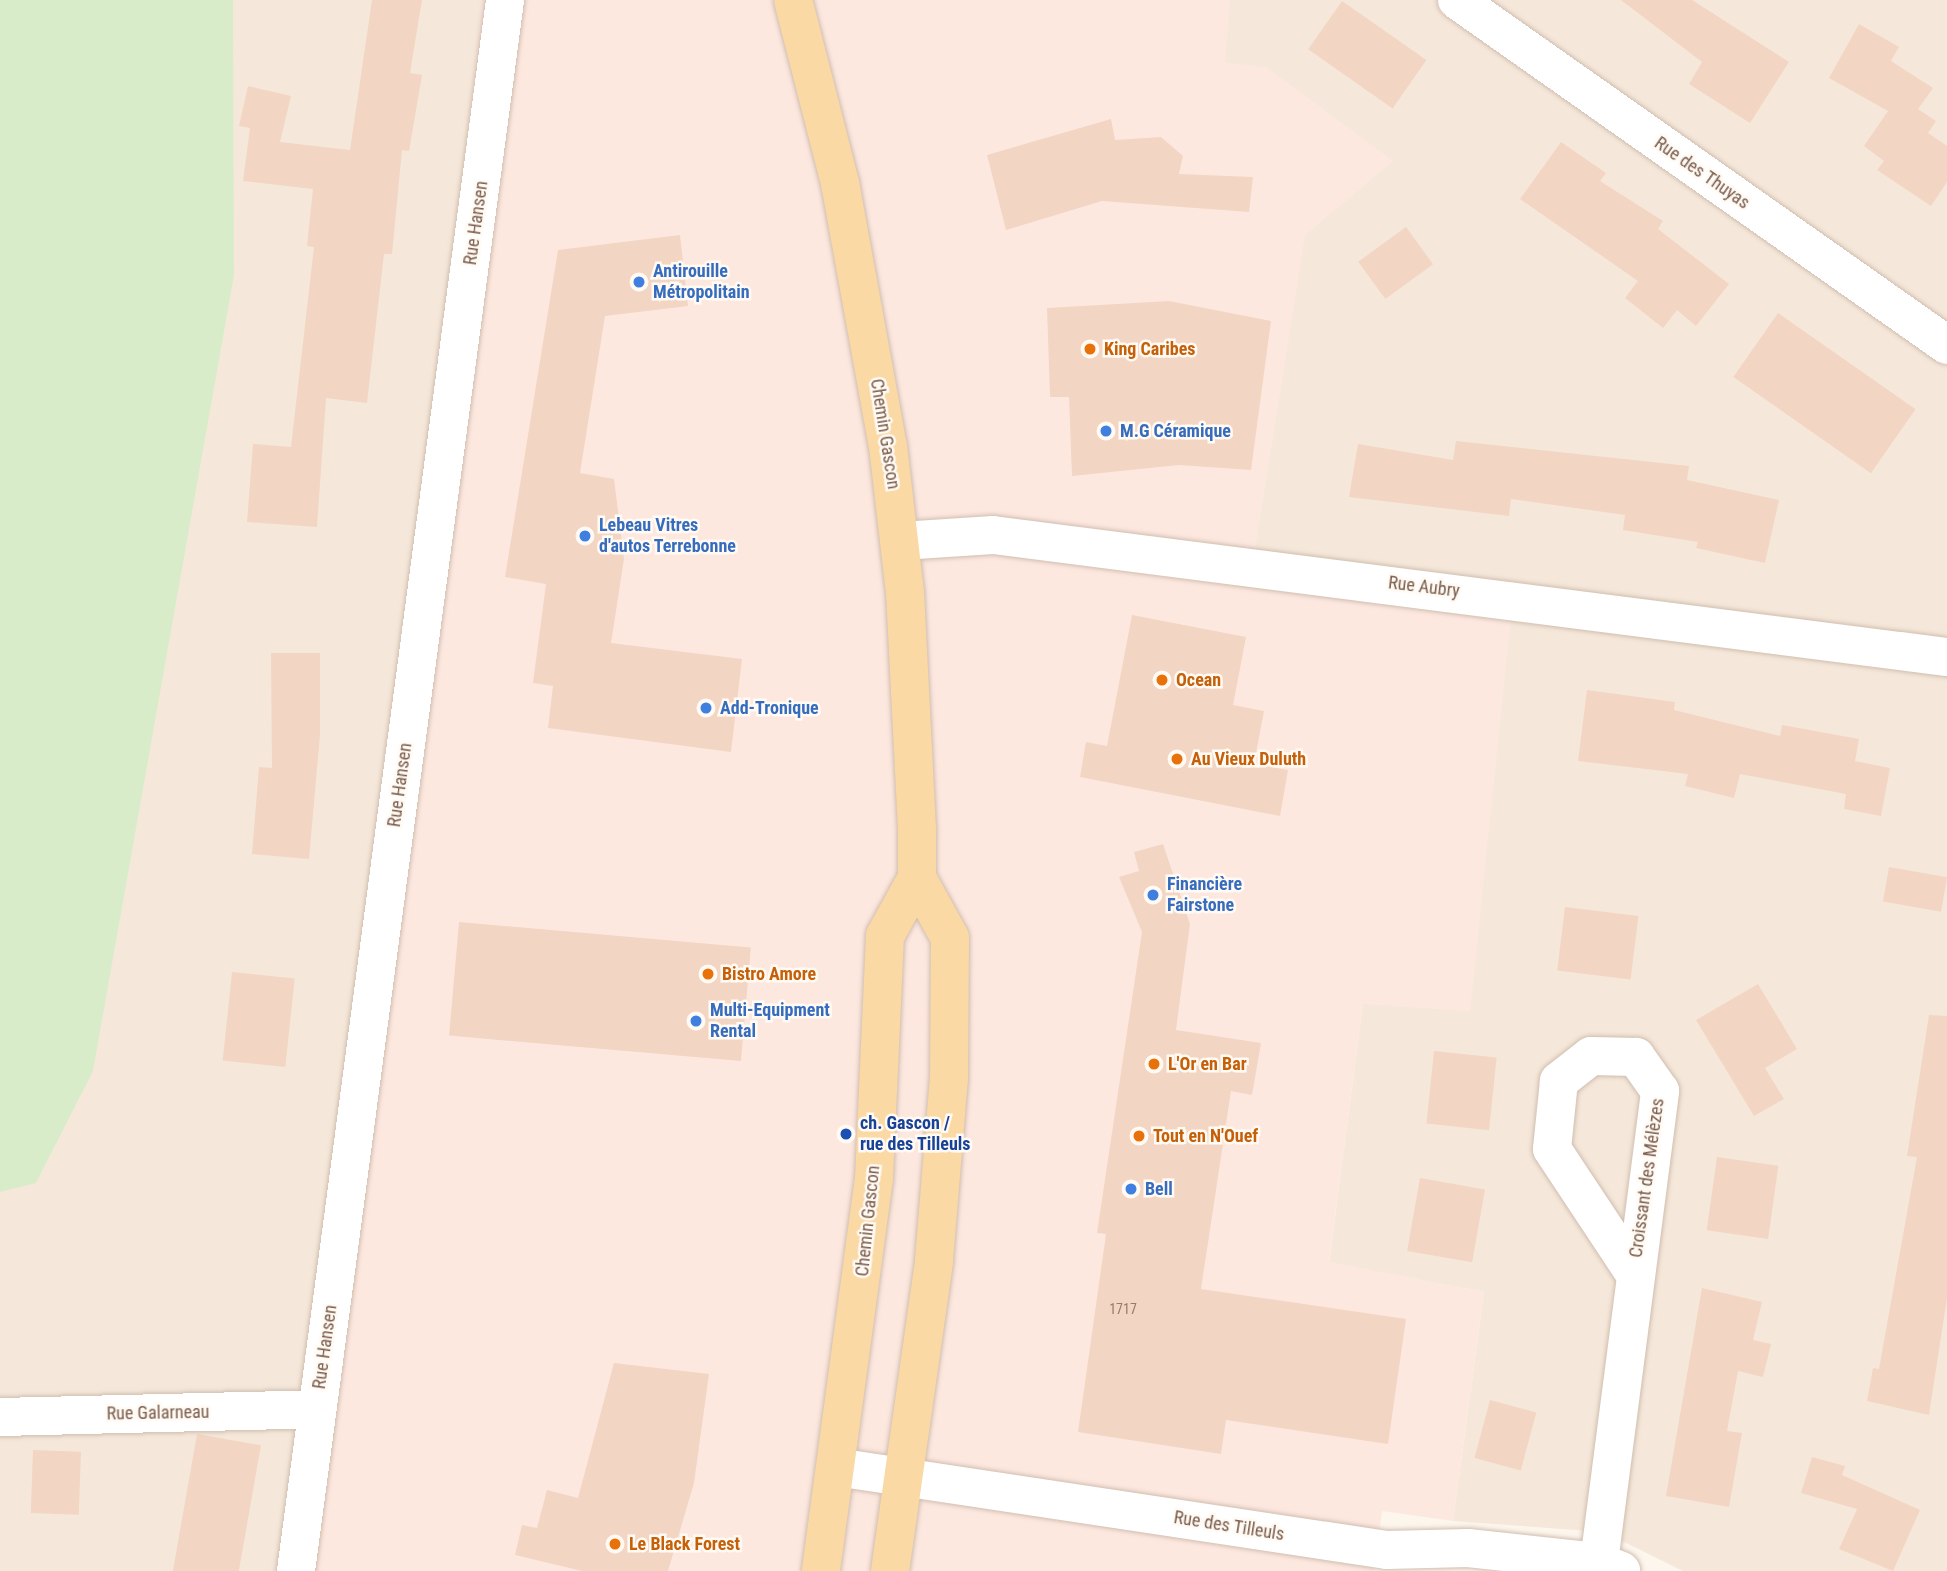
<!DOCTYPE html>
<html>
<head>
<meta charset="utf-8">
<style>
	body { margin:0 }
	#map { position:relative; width:1947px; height:1571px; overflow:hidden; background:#fdf6ec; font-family:"Roboto Condensed",sans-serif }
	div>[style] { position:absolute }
	.residential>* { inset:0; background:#f5e8da }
	.commercial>* { inset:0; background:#fde8e0 }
	.green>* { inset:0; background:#d8ecc9 }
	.building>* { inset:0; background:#f3d5c3; transform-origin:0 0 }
	.roads { filter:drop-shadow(0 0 2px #d1beb0) drop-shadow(0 0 2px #d1beb0) }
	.minor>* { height:38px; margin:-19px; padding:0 19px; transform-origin:19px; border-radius:19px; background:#fff }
	.major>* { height:38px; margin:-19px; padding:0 19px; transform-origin:19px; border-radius:19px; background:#fbd9a5 }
	.dots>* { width:19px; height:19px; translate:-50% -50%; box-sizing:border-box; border:4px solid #fffaf3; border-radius:50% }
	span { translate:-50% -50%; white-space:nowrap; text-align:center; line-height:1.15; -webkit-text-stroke:5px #fffaf3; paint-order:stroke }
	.number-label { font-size:14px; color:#987a6a }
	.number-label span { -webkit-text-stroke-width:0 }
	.street-label { font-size:18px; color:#7a5c4d }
	.shop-label { font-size:18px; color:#366cbe; font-weight:700 }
	.left { translate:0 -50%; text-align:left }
	.food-label { font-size:18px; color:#c56008; font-weight:700 }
	.transit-label { font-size:18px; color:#164399; font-weight:700 }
</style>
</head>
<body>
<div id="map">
	<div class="residential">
		<i style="clip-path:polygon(0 0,1947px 0,1947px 1571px,1683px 1571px,1604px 1532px,1453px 1521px,1484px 1292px,1329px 1263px,1363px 1003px,1513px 599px,759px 1571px,0 1571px)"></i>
	</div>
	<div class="commercial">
		<i style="clip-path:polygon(482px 0,1230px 0,1225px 63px,1266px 67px,1393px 161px,1305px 235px,1251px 575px,1513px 597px,1470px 1011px,1363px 1004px,1329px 1262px,1484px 1292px,1453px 1521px,1382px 1511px,1374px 1571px,311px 1571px)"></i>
	</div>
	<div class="green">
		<i style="clip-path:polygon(0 0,233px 0,234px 275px,93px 1071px,36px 1183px,0 1192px)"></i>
	</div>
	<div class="building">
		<i style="clip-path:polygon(372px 0,422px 0,410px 73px,422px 75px,409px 151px,402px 150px,392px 254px,384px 254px,367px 403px,326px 398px,317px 527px,247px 522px,253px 444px,291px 447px,314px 247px,307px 246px,313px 189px,243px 181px,250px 128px,239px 126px,248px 86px,291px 96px,280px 142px,350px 150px)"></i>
		<i style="clip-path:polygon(1621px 0,1692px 0,1789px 62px,1750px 123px,1689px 84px,1702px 62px)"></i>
		<i style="left:1342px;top:1px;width:103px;height:59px;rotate:35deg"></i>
		<i style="clip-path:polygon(1859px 24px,1899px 47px,1891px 61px,1933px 88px,1918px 109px,1936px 121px,1928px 133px,1947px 146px,1947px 182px,1931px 206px,1877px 170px,1884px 161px,1864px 146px,1888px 111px,1829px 78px)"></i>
		<i style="clip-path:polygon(1111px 119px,1115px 140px,1161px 137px,1183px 156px,1179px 174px,1253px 177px,1249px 212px,1102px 201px,1006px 230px,987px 155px)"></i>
		<i style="clip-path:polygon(1561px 142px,1606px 173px,1600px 181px,1663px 221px,1658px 229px,1729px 284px,1696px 326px,1677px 310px,1663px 328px,1625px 298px,1638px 281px,1520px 199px)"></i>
		<i style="left:1406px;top:227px;width:46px;height:59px;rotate:54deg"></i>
		<i style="clip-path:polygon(680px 235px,688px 306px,605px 316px,580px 473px,614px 479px,624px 559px,611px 643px,742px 659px,731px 752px,548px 728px,553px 686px,533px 683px,546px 584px,505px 577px,558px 250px)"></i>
		<i style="clip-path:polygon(1169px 301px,1271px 321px,1251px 470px,1179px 465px,1072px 476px,1069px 397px,1050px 397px,1047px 308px)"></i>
		<i style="left:1778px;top:313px;width:168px;height:78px;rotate:35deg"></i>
		<i style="clip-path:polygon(1456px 441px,1689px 466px,1687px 480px,1779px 500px,1765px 563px,1696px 548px,1698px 542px,1623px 530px,1625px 515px,1511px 499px,1509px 516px,1349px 497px,1358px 444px,1453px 460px)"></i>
		<i style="clip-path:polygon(1132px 615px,1246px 637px,1233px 705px,1264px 711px,1254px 764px,1288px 770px,1280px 816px,1080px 777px,1086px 742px,1107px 746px)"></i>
		<i style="clip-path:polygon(271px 653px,320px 653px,320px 735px,309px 859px,252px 854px,259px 767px,272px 768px)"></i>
		<i style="clip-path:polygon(1587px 690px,1675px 702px,1674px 710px,1780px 736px,1782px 725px,1859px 739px,1855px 761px,1890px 768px,1881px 816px,1844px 809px,1846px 794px,1740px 774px,1734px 798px,1685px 786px,1688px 774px,1578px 761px)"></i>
		<i style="clip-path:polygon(1163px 844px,1190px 924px,1176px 1030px,1261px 1043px,1252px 1095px,1231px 1091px,1201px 1289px,1406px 1319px,1388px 1444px,1226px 1420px,1221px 1454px,1078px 1432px,1106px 1234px,1097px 1233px,1142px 932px,1119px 877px,1139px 871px,1134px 852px)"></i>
		<i style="left:1889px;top:867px;width:59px;height:35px;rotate:10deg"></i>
		<i style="left:1565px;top:907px;width:74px;height:64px;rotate:7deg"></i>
		<i style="left:459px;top:922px;width:293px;height:114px;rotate:5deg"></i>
		<i style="left:232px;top:972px;width:63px;height:89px;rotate:6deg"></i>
		<i style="clip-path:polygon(1758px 984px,1797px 1049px,1765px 1068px,1784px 1099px,1754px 1116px,1696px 1020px)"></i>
		<i style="clip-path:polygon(1929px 1015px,1947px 1016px,1947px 1298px,1929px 1415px,1867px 1401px,1873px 1368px,1879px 1369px,1917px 1157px,1907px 1156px)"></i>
		<i style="left:1434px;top:1051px;width:63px;height:73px;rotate:6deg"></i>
		<i style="left:1717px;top:1157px;width:62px;height:74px;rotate:8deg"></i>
		<i style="left:1420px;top:1178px;width:66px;height:74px;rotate:10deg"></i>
		<i style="clip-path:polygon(1702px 1288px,1762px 1302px,1753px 1340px,1771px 1344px,1763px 1377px,1738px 1371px,1727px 1431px,1742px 1433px,1729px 1507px,1666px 1496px)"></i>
		<i style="clip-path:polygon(614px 1363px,709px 1374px,694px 1483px,668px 1571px,582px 1571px,515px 1555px,522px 1525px,537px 1528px,547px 1490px,578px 1498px)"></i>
		<i style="left:1490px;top:1400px;width:48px;height:60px;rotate:15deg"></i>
		<i style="left:197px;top:1434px;width:65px;height:140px;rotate:10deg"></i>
		<i style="left:33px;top:1450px;width:48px;height:63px;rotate:2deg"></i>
		<i style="clip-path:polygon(1812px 1457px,1845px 1466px,1842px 1475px,1920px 1510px,1893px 1571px,1839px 1549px,1857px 1509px,1801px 1493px)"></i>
	</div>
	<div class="roads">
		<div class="minor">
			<i style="left:1457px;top:0;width:599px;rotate:35.15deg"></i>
			<i style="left:901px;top:541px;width:92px;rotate:-3.7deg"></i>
			<i style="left:993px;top:535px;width:962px;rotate:7.29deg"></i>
			<i style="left:0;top:1417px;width:317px;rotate:-1.4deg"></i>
			<i style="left:836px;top:1467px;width:557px;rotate:8.57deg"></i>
			<i style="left:1387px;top:1550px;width:81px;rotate:-1.4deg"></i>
			<i style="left:1468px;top:1548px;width:132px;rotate:6.1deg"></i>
			<i style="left:1599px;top:1562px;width:24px;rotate:22deg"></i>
			<i style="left:1599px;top:1562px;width:475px;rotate:-82.6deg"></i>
			<i style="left:1660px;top:1091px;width:42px;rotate:-125.2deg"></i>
			<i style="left:1636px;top:1057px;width:45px;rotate:-178.7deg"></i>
			<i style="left:1591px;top:1056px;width:41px;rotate:142deg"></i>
			<i style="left:1559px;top:1081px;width:68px;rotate:95.9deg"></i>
			<i style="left:1552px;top:1149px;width:149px;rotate:56.5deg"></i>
			<i style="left:296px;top:1571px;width:1585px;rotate:-82.42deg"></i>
		</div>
		<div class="major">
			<i style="left:793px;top:0;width:189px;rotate:75.6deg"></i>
			<i style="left:840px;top:183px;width:267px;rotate:79.7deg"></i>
			<i style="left:888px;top:446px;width:147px;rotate:83.4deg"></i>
			<i style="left:905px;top:592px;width:241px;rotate:87.1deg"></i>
			<i style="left:917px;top:833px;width:45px;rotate:90deg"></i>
			<i style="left:917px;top:878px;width:66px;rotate:118.9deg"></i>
			<i style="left:885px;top:936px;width:242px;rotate:92.6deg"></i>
			<i style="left:874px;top:1178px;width:397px;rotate:97.7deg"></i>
			<i style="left:890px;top:1571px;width:314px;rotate:-81.9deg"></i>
			<i style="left:934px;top:1260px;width:182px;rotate:-85.3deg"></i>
			<i style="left:949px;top:1079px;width:141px;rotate:-89.6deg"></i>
			<i style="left:950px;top:938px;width:68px;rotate:-118.8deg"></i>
		</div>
	</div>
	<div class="dots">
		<i style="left:639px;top:282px;background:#3f7fe0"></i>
		<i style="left:1090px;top:349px;background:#e8710a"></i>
		<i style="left:1106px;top:431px;background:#3f7fe0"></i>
		<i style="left:585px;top:536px;background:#3f7fe0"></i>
		<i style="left:1162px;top:680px;background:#e8710a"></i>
		<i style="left:706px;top:708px;background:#3f7fe0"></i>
		<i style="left:1177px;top:759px;background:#e8710a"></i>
		<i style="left:1153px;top:895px;background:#3f7fe0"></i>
		<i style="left:708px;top:974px;background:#e8710a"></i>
		<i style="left:696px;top:1021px;background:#3f7fe0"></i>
		<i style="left:1154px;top:1064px;background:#e8710a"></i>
		<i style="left:846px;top:1134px;background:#1a4fb4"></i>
		<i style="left:1139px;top:1136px;background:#e8710a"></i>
		<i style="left:1131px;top:1189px;background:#3f7fe0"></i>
		<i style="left:615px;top:1544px;background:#e8710a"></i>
	</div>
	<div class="number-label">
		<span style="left:1123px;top:1309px">1717</span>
	</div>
	<div class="street-label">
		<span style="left:1702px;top:173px;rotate:35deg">Rue des Thuyas</span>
		<span style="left:476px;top:223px;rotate:-82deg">Rue Hansen</span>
		<span style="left:885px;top:434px;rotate:81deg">Chemin Gascon</span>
		<span style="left:1424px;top:587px;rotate:7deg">Rue Aubry</span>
		<span style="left:400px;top:785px;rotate:-82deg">Rue Hansen</span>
		<span style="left:1647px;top:1178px;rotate:-82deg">Croissant des Mélèzes</span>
		<span style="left:868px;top:1221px;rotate:-84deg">Chemin Gascon</span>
		<span style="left:325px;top:1347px;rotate:-82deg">Rue Hansen</span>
		<span style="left:158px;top:1413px;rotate:-1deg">Rue Galarneau</span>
		<span style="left:1229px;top:1526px;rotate:9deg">Rue des Tilleuls</span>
	</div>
	<div class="shop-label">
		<span class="left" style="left:653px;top:282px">Antirouille<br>Métropolitain</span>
		<span class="left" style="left:1120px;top:431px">M.G Céramique</span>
		<span class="left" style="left:599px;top:536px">Lebeau Vitres<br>d'autos Terrebonne</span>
		<span class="left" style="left:720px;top:708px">Add-Tronique</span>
		<span class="left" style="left:1167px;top:895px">Financière<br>Fairstone</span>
		<span class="left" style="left:710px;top:1021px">Multi-Equipment<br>Rental</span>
		<span class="left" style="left:1145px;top:1189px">Bell</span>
	</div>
	<div class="food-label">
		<span class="left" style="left:1104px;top:349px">King Caribes</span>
		<span class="left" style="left:1176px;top:680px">Ocean</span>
		<span class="left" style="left:1191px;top:759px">Au Vieux Duluth</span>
		<span class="left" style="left:722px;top:974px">Bistro Amore</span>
		<span class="left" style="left:1168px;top:1064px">L'Or en Bar</span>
		<span class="left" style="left:1153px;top:1136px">Tout en N'Ouef</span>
		<span class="left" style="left:629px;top:1544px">Le Black Forest</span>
	</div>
	<div class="transit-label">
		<span class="left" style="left:860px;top:1134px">ch. Gascon /<br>rue des Tilleuls</span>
	</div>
</div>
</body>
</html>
